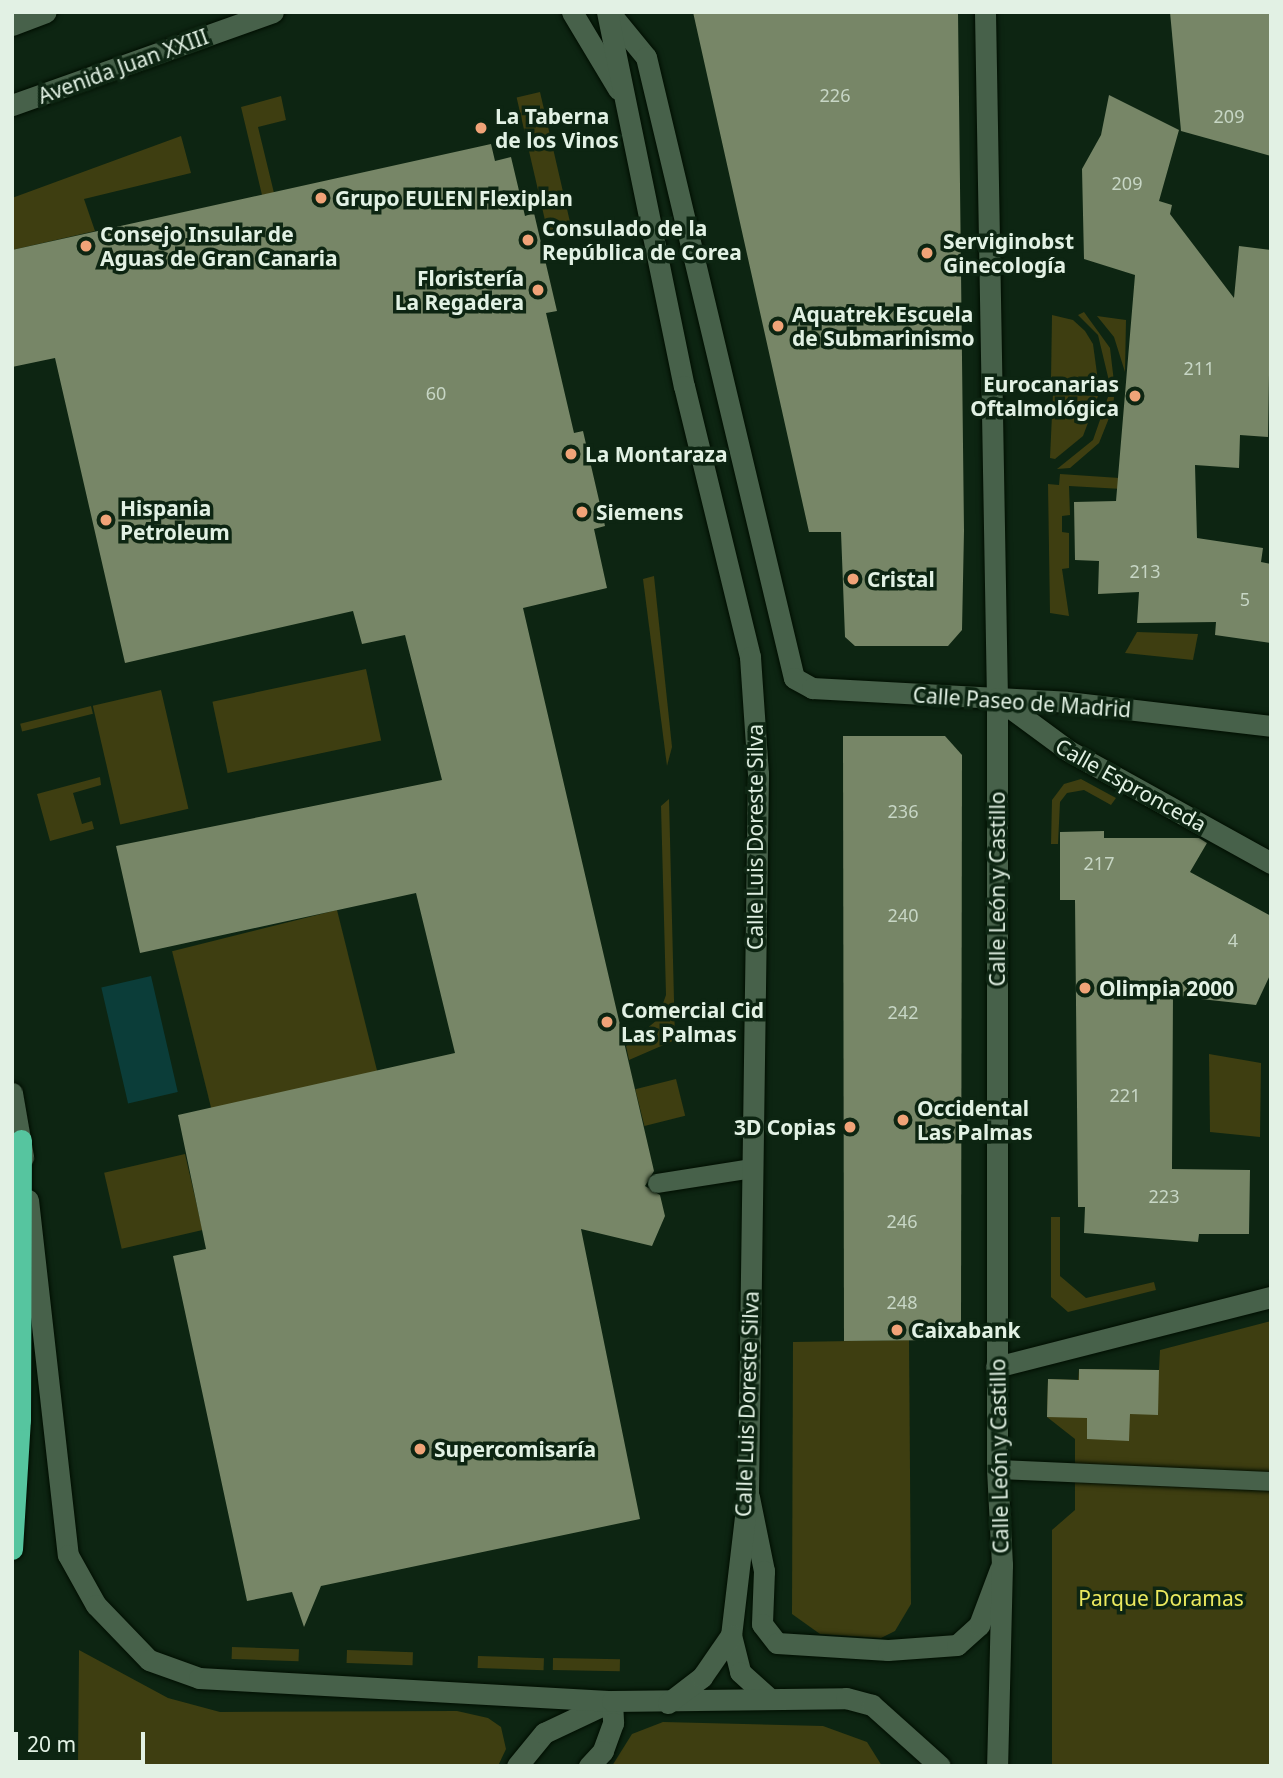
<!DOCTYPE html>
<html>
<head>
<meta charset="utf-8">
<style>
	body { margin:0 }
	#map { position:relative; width:1283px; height:1778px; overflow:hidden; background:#0d2512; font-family:"Noto Sans",sans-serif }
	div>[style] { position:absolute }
	.green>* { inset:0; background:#3e3e11; transform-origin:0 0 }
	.water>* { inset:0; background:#0b3d39; transform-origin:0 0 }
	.building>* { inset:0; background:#778667 }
	.roads { filter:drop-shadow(0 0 2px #000e01) drop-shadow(0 0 2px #000e01) }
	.lane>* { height:19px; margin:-9.5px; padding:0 9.5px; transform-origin:9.5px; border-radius:9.5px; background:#47614a }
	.street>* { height:21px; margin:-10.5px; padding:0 10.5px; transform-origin:10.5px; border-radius:10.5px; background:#47614a }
	.secondary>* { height:21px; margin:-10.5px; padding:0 10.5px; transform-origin:10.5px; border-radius:10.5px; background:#47614a }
	.highway>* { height:21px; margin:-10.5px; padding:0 10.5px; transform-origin:10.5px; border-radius:10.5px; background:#56c59f }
	.dots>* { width:19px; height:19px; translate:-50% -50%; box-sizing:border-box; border:4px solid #0d2512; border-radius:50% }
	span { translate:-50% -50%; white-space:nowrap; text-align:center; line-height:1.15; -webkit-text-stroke:7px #0d2512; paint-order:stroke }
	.number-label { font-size:18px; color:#c7d6c5 }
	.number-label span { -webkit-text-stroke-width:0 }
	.street-label { font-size:21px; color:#e2f1e4 }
	.poi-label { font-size:21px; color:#e2f1e4; font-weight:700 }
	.left { translate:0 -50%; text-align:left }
	.right { translate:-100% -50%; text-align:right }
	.park-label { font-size:21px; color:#ebe95e }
	.frame { position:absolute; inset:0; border:14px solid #e2f1e4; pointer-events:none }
	.scale { position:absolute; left:14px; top:1732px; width:131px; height:32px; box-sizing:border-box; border:4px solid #e2f1e4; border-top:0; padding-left:9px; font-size:21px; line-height:24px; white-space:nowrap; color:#e2f1e4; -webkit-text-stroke:5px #0d2512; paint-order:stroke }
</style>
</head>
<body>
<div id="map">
	<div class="green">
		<i style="left:540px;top:92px;width:139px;height:24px;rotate:77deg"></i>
		<i style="clip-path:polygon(281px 96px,286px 120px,258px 127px,274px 193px,262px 195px,241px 107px)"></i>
		<i style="clip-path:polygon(181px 136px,191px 173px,84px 199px,95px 231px,12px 250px,12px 198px)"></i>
		<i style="clip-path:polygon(1084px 312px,1110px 348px,1114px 382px,1109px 381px,1098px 335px,1078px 315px)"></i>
		<i style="clip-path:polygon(1052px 315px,1073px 320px,1085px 331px,1093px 344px,1098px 381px,1051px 380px)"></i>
		<i style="clip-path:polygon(1097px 316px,1126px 320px,1125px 372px,1114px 337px)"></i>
		<i style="clip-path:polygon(1053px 393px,1098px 396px,1083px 436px,1055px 459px,1050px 458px)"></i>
		<i style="clip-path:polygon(1108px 397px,1114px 397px,1113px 408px,1099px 443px,1070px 468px,1057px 469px,1093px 440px)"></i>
		<i style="clip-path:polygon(1060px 474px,1194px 483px,1193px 493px,1069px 486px,1070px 515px,1062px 516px,1062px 532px,1069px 533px,1069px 568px,1062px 569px,1069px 616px,1050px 613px,1048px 484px,1059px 485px)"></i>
		<i style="clip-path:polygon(654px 576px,672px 747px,667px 766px,643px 579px)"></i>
		<i style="clip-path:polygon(1137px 632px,1198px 634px,1193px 660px,1125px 653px)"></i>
		<i style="left:366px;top:669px;width:73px;height:157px;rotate:78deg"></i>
		<i style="left:161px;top:690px;width:122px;height:70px;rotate:77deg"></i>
		<i style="left:91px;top:706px;width:8px;height:73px;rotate:76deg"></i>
		<i style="clip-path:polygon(100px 777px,101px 785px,73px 793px,82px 824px,92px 821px,94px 829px,50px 841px,37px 794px)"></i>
		<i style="clip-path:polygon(1081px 779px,1116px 798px,1111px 805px,1084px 790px,1067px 793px,1060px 802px,1058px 844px,1051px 844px,1052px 800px,1064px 784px)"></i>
		<i style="clip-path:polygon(669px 799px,675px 1040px,629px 1060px,626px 1046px,657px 1020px,666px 995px,661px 806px)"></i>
		<i style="left:337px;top:910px;width:166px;height:170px;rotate:76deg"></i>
		<i style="clip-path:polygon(1209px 1054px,1261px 1063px,1260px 1137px,1210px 1132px)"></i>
		<i style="left:676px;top:1079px;width:38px;height:42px;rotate:76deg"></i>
		<i style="left:185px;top:1154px;width:78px;height:83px;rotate:77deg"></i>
		<i style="clip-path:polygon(1051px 1217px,1060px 1217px,1060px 1276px,1086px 1298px,1154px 1282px,1156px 1290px,1068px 1312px,1051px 1297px)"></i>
		<i style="clip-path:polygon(1271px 1321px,1271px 1766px,1052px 1766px,1052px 1530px,1075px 1510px,1075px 1439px,1047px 1417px,1048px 1379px,1078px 1380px,1079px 1369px,1159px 1370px,1160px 1350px)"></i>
		<i style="clip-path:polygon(909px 1340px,911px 1604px,895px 1631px,881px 1638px,820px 1634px,792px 1614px,793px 1342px)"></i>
		<i style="left:232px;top:1647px;width:67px;height:12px;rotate:2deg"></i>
		<i style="clip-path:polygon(79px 1650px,168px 1698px,220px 1712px,457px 1711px,488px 1718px,501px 1727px,506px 1749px,498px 1766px,78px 1766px)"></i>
		<i style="left:347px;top:1650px;width:66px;height:13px;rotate:2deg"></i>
		<i style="left:478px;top:1656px;width:66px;height:12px;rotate:2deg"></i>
		<i style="left:553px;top:1658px;width:67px;height:12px;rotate:1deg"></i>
		<i style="clip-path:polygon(663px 1722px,823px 1726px,867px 1742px,882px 1766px,612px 1766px,632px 1734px)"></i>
	</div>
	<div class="water">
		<i style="left:151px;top:976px;width:119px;height:51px;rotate:77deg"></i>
	</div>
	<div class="building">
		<i style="clip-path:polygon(693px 12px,958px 12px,964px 531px,962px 630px,948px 646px,855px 646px,845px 637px,841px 532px,809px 532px)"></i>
		<i style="clip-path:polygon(1170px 12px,1271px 12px,1271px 156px,1181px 131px)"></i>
		<i style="clip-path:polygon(1109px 95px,1179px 130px,1159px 201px,1172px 205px,1170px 214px,1234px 298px,1239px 246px,1271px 250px,1268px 437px,1240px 435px,1239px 468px,1195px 465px,1197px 538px,1263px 548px,1261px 562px,1271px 564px,1271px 643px,1215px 635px,1216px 622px,1137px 623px,1139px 592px,1098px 594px,1099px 561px,1075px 560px,1074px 502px,1116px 501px,1135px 275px,1084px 259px,1082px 169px,1101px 135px)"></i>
		<i style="clip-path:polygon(491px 144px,495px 161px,511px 157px,525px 216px,534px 213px,557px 311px,546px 313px,574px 433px,583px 431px,605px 526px,594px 529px,607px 588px,523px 608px,654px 1171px,645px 1186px,660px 1195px,665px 1216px,652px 1246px,581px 1229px,640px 1519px,321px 1586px,304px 1627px,292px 1592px,247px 1601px,173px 1256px,206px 1249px,178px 1115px,455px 1053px,416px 893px,140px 953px,116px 846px,442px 780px,405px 635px,362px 644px,353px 611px,125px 663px,55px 358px,12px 367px,12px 250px)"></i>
		<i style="clip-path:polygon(843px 736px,945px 736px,962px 755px,961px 1321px,942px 1340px,844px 1341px)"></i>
		<i style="clip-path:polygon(1104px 831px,1104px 838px,1199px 838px,1207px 843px,1190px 872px,1271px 916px,1271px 973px,1256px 1005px,1173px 996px,1172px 1169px,1250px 1170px,1249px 1234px,1199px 1234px,1198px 1242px,1084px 1233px,1085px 1207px,1078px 1207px,1075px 900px,1060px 900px,1060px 832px)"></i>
		<i style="clip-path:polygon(1079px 1369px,1159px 1370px,1158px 1415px,1130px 1414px,1129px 1441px,1087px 1439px,1087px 1418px,1047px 1417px,1048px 1379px,1079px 1380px)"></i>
	</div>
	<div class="roads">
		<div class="lane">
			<i style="left:657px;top:1183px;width:96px;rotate:-9deg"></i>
			<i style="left:997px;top:1469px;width:274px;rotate:2.5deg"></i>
		</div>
		<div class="street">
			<i style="left:609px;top:12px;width:58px;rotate:50.6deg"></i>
			<i style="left:646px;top:57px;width:638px;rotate:76.6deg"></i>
			<i style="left:794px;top:678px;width:21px;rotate:29deg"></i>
			<i style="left:812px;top:688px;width:255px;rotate:3.1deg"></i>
			<i style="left:1067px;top:702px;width:205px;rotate:6.7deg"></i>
			<i style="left:997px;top:698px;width:89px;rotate:36.4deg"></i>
			<i style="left:1069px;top:751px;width:231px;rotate:29deg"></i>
			<i style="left:996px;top:1367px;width:284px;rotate:-14.3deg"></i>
			<i style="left:749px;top:1497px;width:76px;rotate:78.5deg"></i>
			<i style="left:764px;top:1571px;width:53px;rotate:92.2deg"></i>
			<i style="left:762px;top:1624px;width:24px;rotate:52deg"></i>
			<i style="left:777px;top:1643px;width:111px;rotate:3.6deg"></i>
			<i style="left:888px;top:1650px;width:69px;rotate:-4.1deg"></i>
			<i style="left:957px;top:1645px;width:30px;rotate:-42deg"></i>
			<i style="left:979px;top:1625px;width:60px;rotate:-69.4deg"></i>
			<i style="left:517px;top:1766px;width:43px;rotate:-50.7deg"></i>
			<i style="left:544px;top:1733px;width:75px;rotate:-25.2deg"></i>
			<i style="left:612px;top:1701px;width:22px;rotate:87deg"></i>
			<i style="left:613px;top:1723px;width:30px;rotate:110deg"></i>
			<i style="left:603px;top:1751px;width:21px;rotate:133deg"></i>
		</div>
		<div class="secondary">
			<i style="left:572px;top:12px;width:90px;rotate:59.1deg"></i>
			<i style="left:607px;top:12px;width:382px;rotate:78.4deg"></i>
			<i style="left:684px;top:386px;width:279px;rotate:76.3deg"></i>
			<i style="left:750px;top:657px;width:117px;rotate:86.1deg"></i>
			<i style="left:758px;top:774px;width:717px;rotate:90.8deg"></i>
			<i style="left:748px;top:1491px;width:145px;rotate:96.7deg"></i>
			<i style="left:731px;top:1635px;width:38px;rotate:76deg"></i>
			<i style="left:740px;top:1672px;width:36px;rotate:42deg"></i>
			<i style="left:985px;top:12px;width:686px;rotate:89deg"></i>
			<i style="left:997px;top:698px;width:771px;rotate:90deg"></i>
			<i style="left:997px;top:1469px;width:96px;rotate:87deg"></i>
			<i style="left:1002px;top:1565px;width:201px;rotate:91.4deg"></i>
			<i style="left:12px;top:25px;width:36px;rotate:-21deg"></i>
			<i style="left:12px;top:105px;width:277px;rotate:-19.6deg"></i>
			<i style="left:12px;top:1093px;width:65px;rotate:80.2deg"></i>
			<i style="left:28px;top:1200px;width:357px;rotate:83.6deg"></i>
			<i style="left:68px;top:1555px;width:57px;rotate:60.8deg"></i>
			<i style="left:96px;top:1605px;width:76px;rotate:46.1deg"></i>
			<i style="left:149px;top:1660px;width:53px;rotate:19.8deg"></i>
			<i style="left:199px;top:1678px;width:414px;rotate:3.2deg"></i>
			<i style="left:612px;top:1701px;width:234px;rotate:-0.7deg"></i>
			<i style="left:846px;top:1698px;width:27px;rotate:15deg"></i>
			<i style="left:872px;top:1705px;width:91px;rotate:41.9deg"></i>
			<i style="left:668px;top:1703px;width:43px;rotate:-37.4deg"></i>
			<i style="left:702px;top:1677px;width:51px;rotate:-55.4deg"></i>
		</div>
		<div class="highway">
			<i style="left:12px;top:1549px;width:129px;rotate:-86.5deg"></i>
			<i style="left:20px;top:1420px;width:280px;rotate:-89.8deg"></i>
		</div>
	</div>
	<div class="dots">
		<i style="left:481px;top:128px;background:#f0a378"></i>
		<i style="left:321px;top:198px;background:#f0a378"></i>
		<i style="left:528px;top:240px;background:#f0a378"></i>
		<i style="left:86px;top:246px;background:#f0a378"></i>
		<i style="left:927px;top:253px;background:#f0a378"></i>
		<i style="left:538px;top:290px;background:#f0a378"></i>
		<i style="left:778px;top:326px;background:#f0a378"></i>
		<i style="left:1135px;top:396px;background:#f0a378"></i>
		<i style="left:571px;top:454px;background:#f0a378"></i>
		<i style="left:582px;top:512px;background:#f0a378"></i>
		<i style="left:106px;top:520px;background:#f0a378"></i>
		<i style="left:853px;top:579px;background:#f0a378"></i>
		<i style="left:1085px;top:988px;background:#f0a378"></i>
		<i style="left:607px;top:1022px;background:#f0a378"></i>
		<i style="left:903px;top:1120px;background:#f0a378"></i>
		<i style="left:850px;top:1127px;background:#f0a378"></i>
		<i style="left:897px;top:1330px;background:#f0a378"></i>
		<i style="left:420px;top:1449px;background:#f0a378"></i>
	</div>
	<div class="number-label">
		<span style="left:835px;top:95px">226</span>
		<span style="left:1229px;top:116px">209</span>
		<span style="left:1127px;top:183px">209</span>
		<span style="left:1199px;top:368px">211</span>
		<span style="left:436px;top:393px">60</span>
		<span style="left:1145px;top:571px">213</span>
		<span style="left:1245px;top:599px">5</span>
		<span style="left:903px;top:811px">236</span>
		<span style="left:1099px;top:863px">217</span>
		<span style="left:903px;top:915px">240</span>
		<span style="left:1233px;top:940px">4</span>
		<span style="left:903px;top:1012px">242</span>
		<span style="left:1125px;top:1095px">221</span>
		<span style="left:1164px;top:1196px">223</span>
		<span style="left:902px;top:1221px">246</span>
		<span style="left:902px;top:1302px">248</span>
	</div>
	<div class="street-label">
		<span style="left:123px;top:66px;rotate:-20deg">Avenida Juan XXIII</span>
		<span style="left:1022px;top:702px;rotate:4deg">Calle Paseo de Madrid</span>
		<span style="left:1131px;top:785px;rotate:29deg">Calle Espronceda</span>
		<span style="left:755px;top:837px;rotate:-90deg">Calle Luis Doreste Silva</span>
		<span style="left:997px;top:889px;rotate:-90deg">Calle León y Castillo</span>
		<span style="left:747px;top:1404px;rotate:-88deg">Calle Luis Doreste Silva</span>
		<span style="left:999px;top:1456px;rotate:-91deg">Calle León y Castillo</span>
	</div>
	<div class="poi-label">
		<span class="left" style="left:495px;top:128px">La Taberna<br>de los Vinos</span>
		<span class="left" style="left:335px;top:198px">Grupo EULEN Flexiplan</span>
		<span class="left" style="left:542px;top:240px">Consulado de la<br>República de Corea</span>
		<span class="left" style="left:100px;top:246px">Consejo Insular de<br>Aguas de Gran Canaria</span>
		<span class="left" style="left:943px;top:253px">Serviginobst<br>Ginecología</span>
		<span class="right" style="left:524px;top:290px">Floristería<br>La Regadera</span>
		<span class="left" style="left:792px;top:326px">Aquatrek Escuela<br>de Submarinismo</span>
		<span class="right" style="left:1119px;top:396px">Eurocanarias<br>Oftalmológica</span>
		<span class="left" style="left:585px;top:454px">La Montaraza</span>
		<span class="left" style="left:120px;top:520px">Hispania<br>Petroleum</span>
		<span class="left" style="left:596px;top:512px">Siemens</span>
		<span class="left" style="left:867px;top:579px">Cristal</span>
		<span class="left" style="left:1099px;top:988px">Olimpia 2000</span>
		<span class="left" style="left:621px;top:1022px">Comercial Cid<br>Las Palmas</span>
		<span class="left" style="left:917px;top:1120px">Occidental<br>Las Palmas</span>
		<span class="right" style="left:836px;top:1127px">3D Copias</span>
		<span class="left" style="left:911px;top:1330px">Caixabank</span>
		<span class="left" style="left:434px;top:1449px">Supercomisaría</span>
	</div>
	<div class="park-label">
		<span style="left:1161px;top:1598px">Parque Doramas</span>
	</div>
	<div class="frame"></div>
	<div class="scale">20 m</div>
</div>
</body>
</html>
